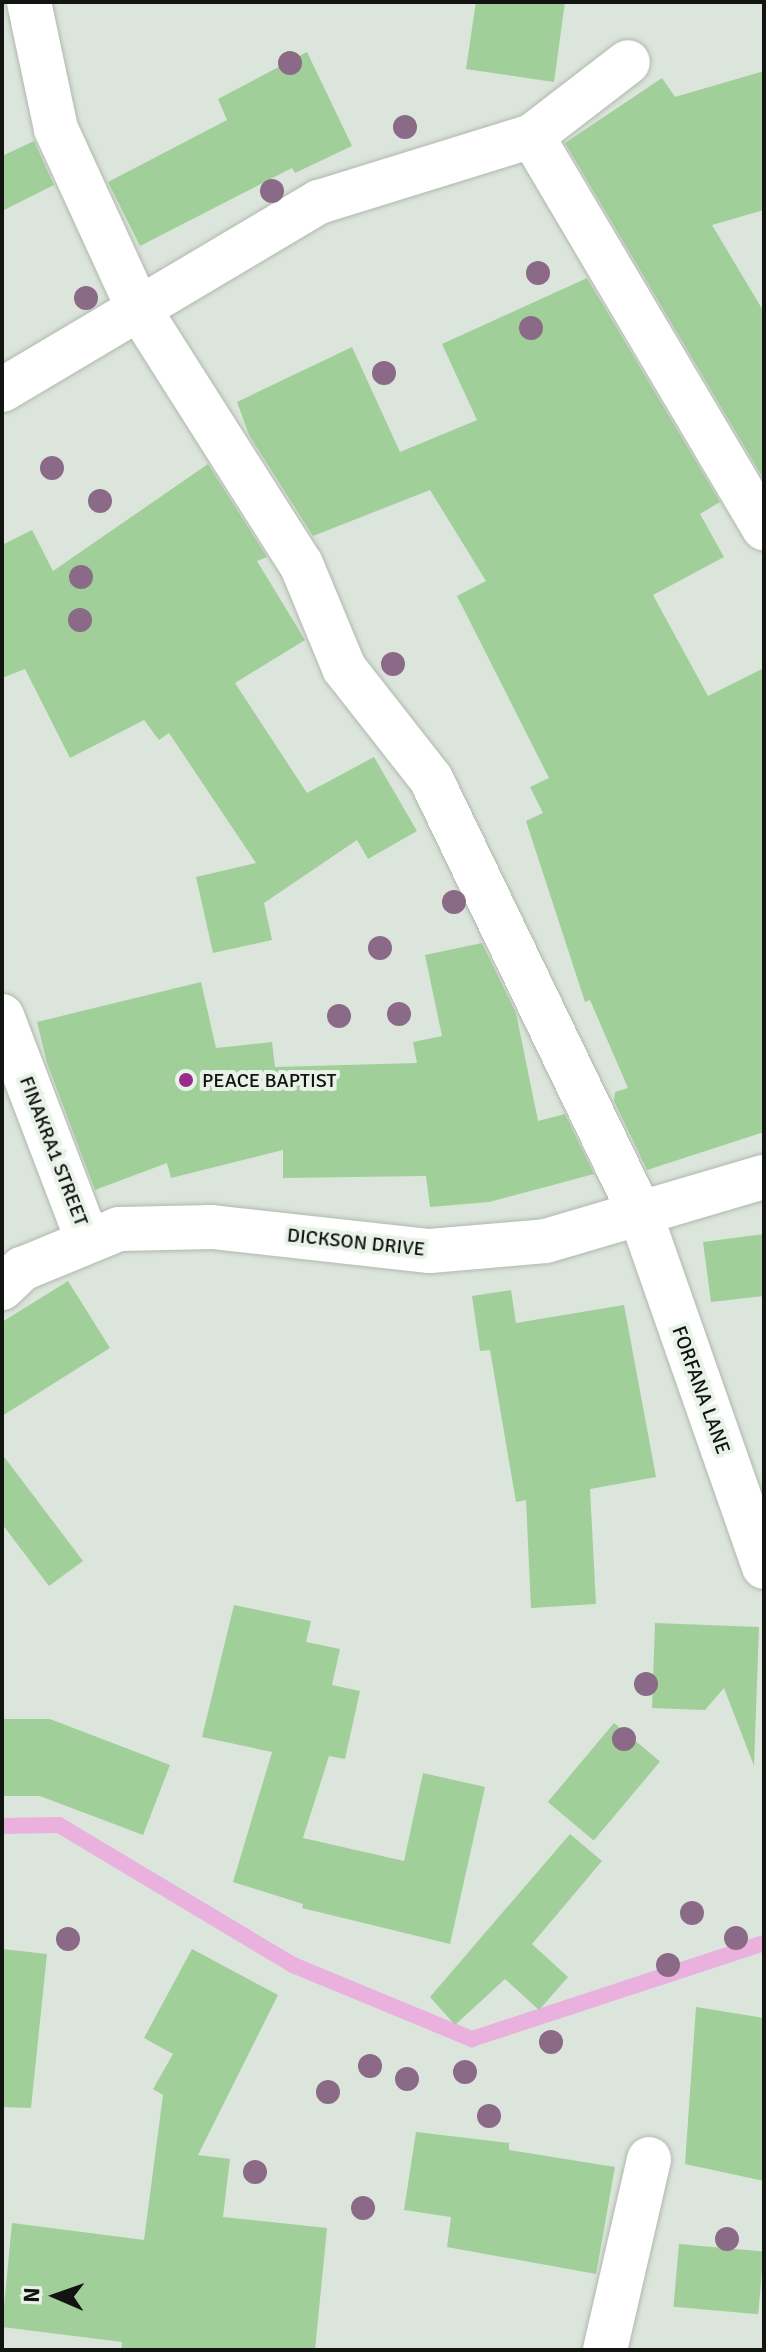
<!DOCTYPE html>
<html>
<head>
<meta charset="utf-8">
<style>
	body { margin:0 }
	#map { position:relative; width:766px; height:2352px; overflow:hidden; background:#dce5db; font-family:Signika,sans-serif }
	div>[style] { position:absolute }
	.stream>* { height:16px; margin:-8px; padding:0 8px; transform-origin:8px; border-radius:8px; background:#eab1df }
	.building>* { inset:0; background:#a0cf99; transform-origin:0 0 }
	.roads { filter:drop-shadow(0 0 2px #b0b8ae) drop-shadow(0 0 2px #b0b8ae) }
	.street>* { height:44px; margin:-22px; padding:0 22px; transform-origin:22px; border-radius:22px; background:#fff }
	.trees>* { width:24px; height:24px; margin:-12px; border-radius:50%; background:#8b6a87 }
	.dots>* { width:22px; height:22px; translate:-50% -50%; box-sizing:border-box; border:4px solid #e9f2e8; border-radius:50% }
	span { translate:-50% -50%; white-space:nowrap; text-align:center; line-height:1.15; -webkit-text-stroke:8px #e9f2e8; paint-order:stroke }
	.poi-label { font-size:20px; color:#111411 }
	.left { translate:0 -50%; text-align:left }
	.street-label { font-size:20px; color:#111411 }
	.frame { position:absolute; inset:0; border:4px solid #111411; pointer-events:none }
	.north { position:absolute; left:16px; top:2256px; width:80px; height:80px; -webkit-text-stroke:6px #e9f2e8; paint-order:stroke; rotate:272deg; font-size:22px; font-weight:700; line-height:32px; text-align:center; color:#111411 }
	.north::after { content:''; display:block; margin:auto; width:28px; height:36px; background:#111411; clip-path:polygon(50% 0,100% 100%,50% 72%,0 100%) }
</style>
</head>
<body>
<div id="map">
	<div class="stream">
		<i style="left:2px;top:1826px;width:57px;rotate:-1deg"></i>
		<i style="left:59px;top:1825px;width:273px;rotate:30.9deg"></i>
		<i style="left:293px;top:1965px;width:194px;rotate:22.5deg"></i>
		<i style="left:472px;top:2039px;width:307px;rotate:-18.2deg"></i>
	</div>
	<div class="building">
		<i style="clip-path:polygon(476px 2px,565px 2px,554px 82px,466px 69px)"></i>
		<i style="clip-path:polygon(307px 52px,352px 146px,295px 173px,292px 168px,140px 246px,108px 182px,227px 120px,218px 99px)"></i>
		<i style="clip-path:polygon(764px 71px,764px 210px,712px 225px,764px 312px,763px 478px,565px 143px,662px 78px,675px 97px)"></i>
		<i style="clip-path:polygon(34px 141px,54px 185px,2px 211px,2px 156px)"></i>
		<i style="clip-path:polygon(587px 278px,720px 502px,700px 514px,724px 557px,653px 595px,708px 696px,764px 668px,764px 1132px,647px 1170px,614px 1101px,615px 1092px,628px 1088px,590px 1000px,585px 1002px,526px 821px,543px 813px,530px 787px,549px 778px,457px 596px,486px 581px,430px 490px,313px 536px,249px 435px,237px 402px,352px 347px,400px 452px,477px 420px,442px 344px)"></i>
		<i style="clip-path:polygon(208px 464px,267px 557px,257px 561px,305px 640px,235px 683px,307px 793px,374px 757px,417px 831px,368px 859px,357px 840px,264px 903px,272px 940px,213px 953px,196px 877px,256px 863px,169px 733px,159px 740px,144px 720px,70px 758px,25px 669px,2px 678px,2px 545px,32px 530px,53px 571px)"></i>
		<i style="clip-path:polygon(482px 943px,516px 1013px,538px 1121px,565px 1114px,594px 1174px,489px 1202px,430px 1207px,426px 1176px,283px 1178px,283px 1150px,171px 1178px,167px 1163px,95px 1190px,47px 1063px,37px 1022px,201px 982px,216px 1048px,272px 1042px,275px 1067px,417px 1063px,413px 1042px,442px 1036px,425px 955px)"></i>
		<i style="clip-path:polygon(764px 1234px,764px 1296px,711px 1302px,703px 1242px)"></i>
		<i style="clip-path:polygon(68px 1281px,110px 1348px,2px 1416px,2px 1322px)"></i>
		<i style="clip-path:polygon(511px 1290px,516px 1323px,624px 1305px,656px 1477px,590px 1489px,596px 1604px,531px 1608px,526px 1500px,516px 1502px,490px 1350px,480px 1351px,472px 1296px)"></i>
		<i style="clip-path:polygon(2px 1454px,83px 1561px,49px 1586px,2px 1524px)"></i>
		<i style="clip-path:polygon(234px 1605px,311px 1621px,306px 1642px,340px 1649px,332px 1685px,360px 1691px,345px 1759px,329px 1756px,303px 1838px,404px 1861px,423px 1773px,485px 1787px,450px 1944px,302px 1908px,303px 1904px,233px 1882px,272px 1752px,202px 1737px)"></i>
		<i style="clip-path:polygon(655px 1623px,759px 1627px,754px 1766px,724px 1688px,705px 1710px,652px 1708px)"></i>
		<i style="clip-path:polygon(2px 1719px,50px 1719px,170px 1765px,143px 1835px,40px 1796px,2px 1796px)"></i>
		<i style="left:614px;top:1723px;width:60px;height:103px;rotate:40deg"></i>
		<i style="clip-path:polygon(570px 1834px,602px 1861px,532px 1944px,568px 1977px,539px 2010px,505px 1979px,455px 2025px,430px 1997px)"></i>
		<i style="clip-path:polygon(2px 1949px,47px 1954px,31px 2108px,2px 2107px)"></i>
		<i style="clip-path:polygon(192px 1949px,278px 1995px,198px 2155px,230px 2159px,223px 2217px,327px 2228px,315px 2350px,121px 2350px,122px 2342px,2px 2327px,12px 2223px,144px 2240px,163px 2095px,153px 2089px,173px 2054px,144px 2038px)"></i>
		<i style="clip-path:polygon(696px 2007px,764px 2018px,764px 2181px,685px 2164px)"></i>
		<i style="clip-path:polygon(416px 2132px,509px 2143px,509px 2150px,615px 2167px,596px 2274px,447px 2247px,451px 2217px,404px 2210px)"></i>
		<i style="left:679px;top:2244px;width:85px;height:63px;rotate:5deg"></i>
	</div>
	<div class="roads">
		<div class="street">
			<i style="left:29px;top:2px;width:130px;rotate:78deg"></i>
			<i style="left:56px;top:129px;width:195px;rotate:65.4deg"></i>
			<i style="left:137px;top:306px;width:306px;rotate:57.6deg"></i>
			<i style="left:301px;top:564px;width:113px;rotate:67.5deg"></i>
			<i style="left:344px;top:668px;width:141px;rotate:51.9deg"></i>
			<i style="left:431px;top:779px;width:482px;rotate:64.3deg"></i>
			<i style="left:640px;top:1213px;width:375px;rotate:70.7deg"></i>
			<i style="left:532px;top:136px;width:456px;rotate:59.4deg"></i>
			<i style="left:2px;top:390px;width:369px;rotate:-30.7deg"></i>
			<i style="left:319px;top:202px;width:223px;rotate:-17.2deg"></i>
			<i style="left:532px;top:136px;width:121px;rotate:-37.6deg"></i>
			<i style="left:2px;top:1016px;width:241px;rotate:69.1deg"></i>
			<i style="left:2px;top:1288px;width:28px;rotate:-44deg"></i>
			<i style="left:22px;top:1269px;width:105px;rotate:-22.4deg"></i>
			<i style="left:119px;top:1229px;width:93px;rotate:-1.2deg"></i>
			<i style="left:212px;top:1227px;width:219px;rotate:6.3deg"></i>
			<i style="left:430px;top:1251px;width:116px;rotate:-4.9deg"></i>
			<i style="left:546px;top:1241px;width:227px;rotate:-16.4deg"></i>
			<i style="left:605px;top:2350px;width:196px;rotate:-77deg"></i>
		</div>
	</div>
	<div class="trees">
		<i style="left:290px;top:63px"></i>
		<i style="left:405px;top:127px"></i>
		<i style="left:272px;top:191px"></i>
		<i style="left:538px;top:273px"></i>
		<i style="left:86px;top:298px"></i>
		<i style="left:531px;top:328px"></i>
		<i style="left:384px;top:373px"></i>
		<i style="left:52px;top:468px"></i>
		<i style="left:100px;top:501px"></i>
		<i style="left:81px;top:577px"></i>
		<i style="left:80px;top:620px"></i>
		<i style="left:393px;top:664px"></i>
		<i style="left:454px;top:902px"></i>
		<i style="left:380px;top:948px"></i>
		<i style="left:399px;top:1014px"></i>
		<i style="left:339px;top:1016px"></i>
		<i style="left:646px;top:1684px"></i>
		<i style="left:624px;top:1739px"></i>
		<i style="left:692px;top:1913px"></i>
		<i style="left:736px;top:1938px"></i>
		<i style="left:68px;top:1939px"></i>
		<i style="left:668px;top:1965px"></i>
		<i style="left:551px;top:2042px"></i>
		<i style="left:370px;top:2066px"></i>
		<i style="left:465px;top:2072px"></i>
		<i style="left:407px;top:2079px"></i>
		<i style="left:328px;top:2092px"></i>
		<i style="left:489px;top:2116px"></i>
		<i style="left:255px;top:2172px"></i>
		<i style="left:363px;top:2208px"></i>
		<i style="left:727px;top:2239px"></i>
	</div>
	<div class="dots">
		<i style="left:186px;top:1080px;background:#9a2c8d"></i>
	</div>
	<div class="poi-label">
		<span class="left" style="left:202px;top:1080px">PEACE BAPTIST</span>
	</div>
	<div class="street-label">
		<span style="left:54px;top:1151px;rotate:69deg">FINAKRA1 STREET</span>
		<span style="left:356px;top:1242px;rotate:6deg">DICKSON DRIVE</span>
		<span style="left:701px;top:1390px;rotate:70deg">FORFANA LANE</span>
	</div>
	<div class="frame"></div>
	<div class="north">N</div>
</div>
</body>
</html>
